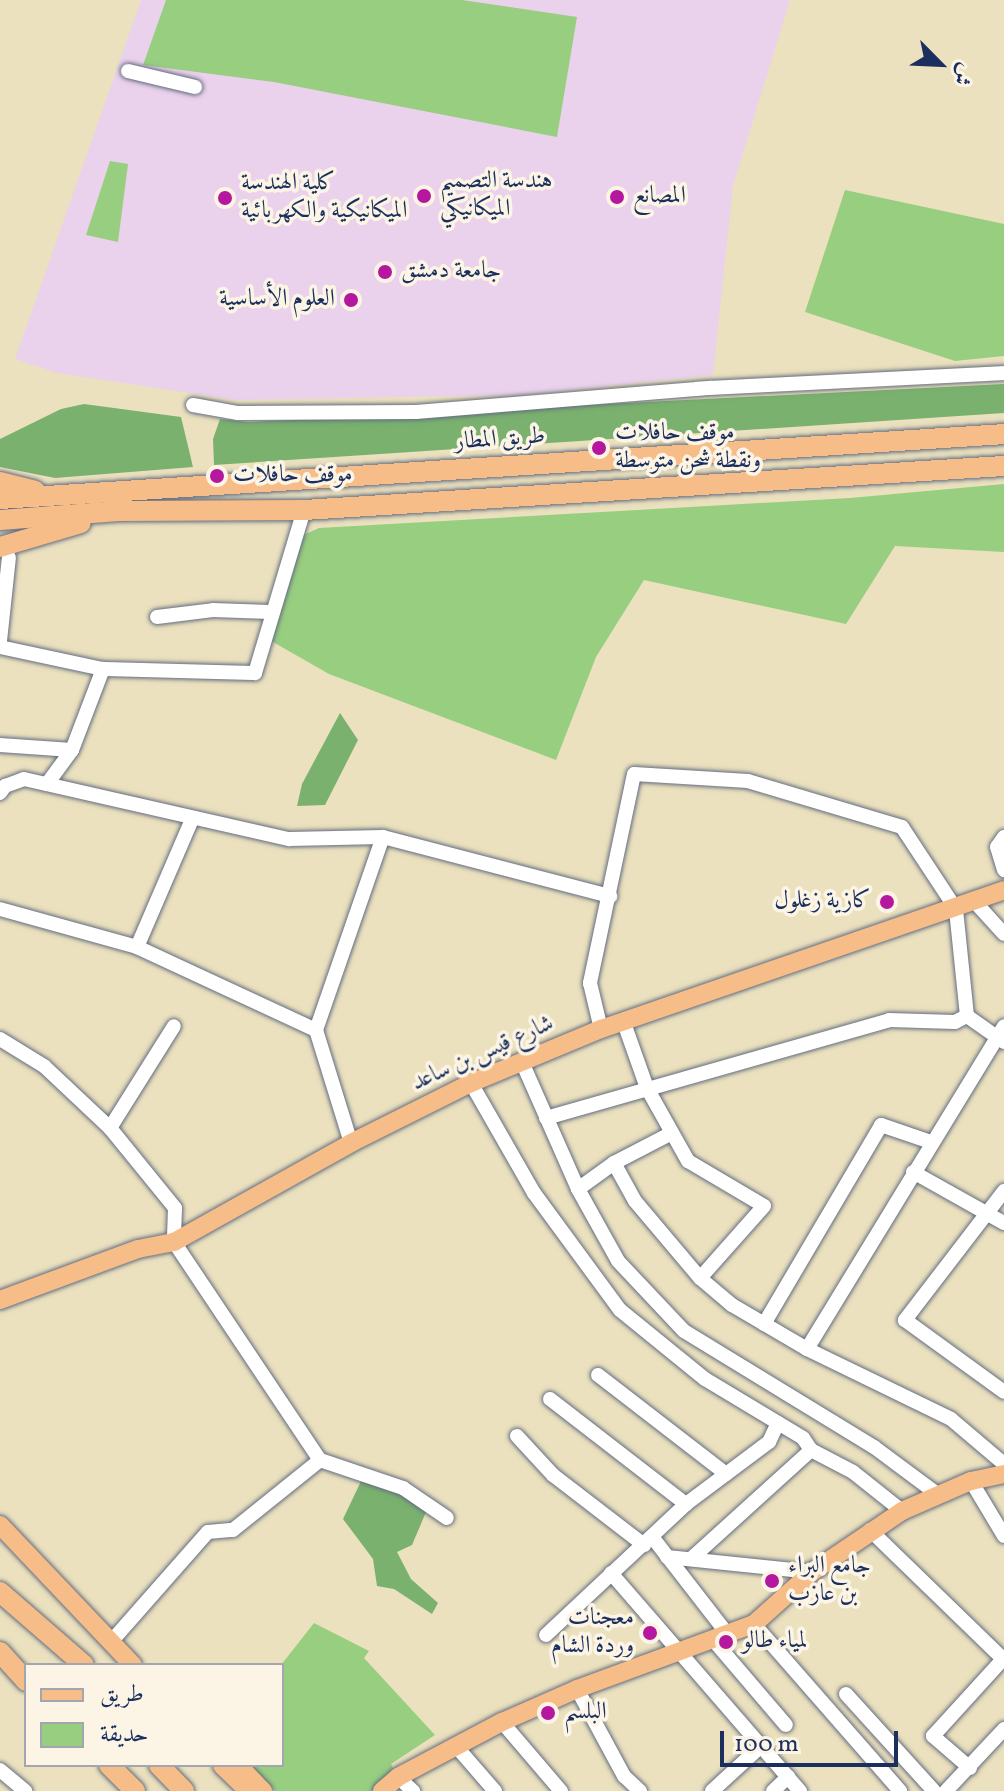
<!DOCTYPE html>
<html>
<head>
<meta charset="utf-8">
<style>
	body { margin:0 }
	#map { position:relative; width:1004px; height:1791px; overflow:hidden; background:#ebe1be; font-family:Vollkorn,Amiri,serif }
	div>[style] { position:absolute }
	.built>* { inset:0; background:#ead1ec }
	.green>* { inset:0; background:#98ce80 }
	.forest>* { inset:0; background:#7ab16e }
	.roads { filter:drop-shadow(0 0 2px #646d80) drop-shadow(0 0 2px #646d80) }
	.minor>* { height:14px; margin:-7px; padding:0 7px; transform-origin:7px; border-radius:7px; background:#fff }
	.major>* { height:18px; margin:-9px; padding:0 9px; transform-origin:9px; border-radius:9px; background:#f7bd88 }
	.highway>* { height:20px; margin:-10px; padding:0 10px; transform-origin:10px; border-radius:10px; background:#f7bd88 }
	.dots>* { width:22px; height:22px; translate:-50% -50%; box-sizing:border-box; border:4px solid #fcf5e5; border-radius:50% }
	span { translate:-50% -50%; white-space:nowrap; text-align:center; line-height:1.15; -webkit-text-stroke:7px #fcf5e5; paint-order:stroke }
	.poi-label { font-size:24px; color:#1b2f5e }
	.left { translate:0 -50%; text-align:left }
	.right { translate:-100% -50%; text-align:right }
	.street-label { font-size:24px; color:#1b2f5e }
	.legend { position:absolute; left:24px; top:1663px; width:260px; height:104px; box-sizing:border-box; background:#fcf5e5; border:2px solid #a2a6af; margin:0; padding:10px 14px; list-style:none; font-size:24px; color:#1b2f5e }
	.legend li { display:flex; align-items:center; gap:16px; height:40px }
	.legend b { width:40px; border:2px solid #a2a6af }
	.north { position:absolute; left:900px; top:24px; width:80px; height:80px; -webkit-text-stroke:6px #fcf5e5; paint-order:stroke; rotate:114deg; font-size:22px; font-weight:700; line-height:32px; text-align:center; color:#1b2f5e }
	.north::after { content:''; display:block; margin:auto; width:28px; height:36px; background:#1b2f5e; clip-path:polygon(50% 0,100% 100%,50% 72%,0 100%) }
	.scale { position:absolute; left:720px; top:1731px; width:178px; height:36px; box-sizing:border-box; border:4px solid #1b2f5e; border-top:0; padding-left:10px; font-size:24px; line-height:28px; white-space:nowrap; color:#1b2f5e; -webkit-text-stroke:6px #fcf5e5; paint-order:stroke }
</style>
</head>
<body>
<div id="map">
	<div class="built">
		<i style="clip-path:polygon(141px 0,790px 0,733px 185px,713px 375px,516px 395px,236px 400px,57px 373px,15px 359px)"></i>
	</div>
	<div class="green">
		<i style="clip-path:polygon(166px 0,462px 0,577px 17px,557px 137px,274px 82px,143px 65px)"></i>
		<i style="clip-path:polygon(110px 161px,128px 164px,118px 242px,86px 235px)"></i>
		<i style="clip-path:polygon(845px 190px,1004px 224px,1004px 356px,955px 361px,805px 312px)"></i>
		<i style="clip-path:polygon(1004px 484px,1004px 552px,895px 546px,846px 624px,644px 580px,596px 657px,556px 760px,329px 674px,266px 638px,299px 537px,319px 528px,850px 498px)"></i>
		<i style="clip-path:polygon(314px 1623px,369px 1651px,364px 1658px,435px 1735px,391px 1764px,398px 1777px,382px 1791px,275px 1791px,251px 1765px,282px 1765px,281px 1665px)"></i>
	</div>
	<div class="forest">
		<i style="clip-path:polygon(1004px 384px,1004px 413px,214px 465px,213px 439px,220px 419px,248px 422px)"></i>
		<i style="clip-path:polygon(84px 404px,181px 417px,193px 467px,55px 478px,0 467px,0 439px,61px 409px)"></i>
		<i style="clip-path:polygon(340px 713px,358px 740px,325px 805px,297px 806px,302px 784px)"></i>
		<i style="clip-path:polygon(363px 1477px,429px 1505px,412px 1545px,397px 1552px,411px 1579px,438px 1603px,432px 1614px,394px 1589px,377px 1586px,373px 1559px,343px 1519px)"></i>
	</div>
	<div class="roads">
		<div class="minor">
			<i style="left:128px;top:71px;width:69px;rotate:13.4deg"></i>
			<i style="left:193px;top:405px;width:46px;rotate:10.1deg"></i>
			<i style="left:238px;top:413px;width:178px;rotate:-0.3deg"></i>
			<i style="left:416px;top:412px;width:296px;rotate:-4.7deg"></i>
			<i style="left:711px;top:388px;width:293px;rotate:-2.9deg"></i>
			<i style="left:157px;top:617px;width:56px;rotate:-7.1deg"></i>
			<i style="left:213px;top:610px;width:57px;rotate:2deg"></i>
			<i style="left:0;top:641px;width:84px;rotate:-83.9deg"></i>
			<i style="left:0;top:647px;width:105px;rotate:12.1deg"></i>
			<i style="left:0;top:745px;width:72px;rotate:4deg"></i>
			<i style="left:47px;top:784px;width:42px;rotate:-53.7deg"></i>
			<i style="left:72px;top:750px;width:87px;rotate:-69.1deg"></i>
			<i style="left:103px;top:669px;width:152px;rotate:1.5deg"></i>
			<i style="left:255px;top:673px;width:170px;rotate:-73.3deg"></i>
			<i style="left:0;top:793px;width:9px;rotate:-54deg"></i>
			<i style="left:5px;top:786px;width:20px;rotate:-20deg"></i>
			<i style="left:24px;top:779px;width:272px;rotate:12.8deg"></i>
			<i style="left:289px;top:839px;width:94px;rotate:-1.2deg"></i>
			<i style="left:383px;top:837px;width:235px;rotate:14.6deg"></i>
			<i style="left:1004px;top:837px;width:12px;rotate:125deg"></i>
			<i style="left:997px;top:847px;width:24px;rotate:73deg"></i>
			<i style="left:975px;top:902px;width:43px;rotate:47.8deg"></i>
			<i style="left:0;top:909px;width:142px;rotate:15.5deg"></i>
			<i style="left:137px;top:947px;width:197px;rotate:24.9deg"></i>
			<i style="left:137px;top:947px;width:139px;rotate:-66.7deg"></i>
			<i style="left:967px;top:1016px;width:45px;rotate:35.1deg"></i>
			<i style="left:624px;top:1023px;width:69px;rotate:70.5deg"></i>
			<i style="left:647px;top:1088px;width:84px;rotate:60.7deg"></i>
			<i style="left:688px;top:1161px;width:88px;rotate:30.6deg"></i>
			<i style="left:764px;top:1206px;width:96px;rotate:131.6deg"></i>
			<i style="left:0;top:1039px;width:52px;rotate:31.5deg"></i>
			<i style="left:44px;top:1066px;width:91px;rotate:43.2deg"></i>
			<i style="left:110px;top:1128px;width:103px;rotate:50.9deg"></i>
			<i style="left:175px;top:1208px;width:34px;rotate:92deg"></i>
			<i style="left:174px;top:1242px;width:262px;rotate:56.2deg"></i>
			<i style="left:320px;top:1460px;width:88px;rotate:18.6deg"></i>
			<i style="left:403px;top:1488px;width:53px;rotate:34.3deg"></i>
			<i style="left:522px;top:1062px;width:139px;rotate:66.2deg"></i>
			<i style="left:578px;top:1189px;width:82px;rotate:60.9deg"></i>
			<i style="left:618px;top:1261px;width:96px;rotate:46.7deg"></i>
			<i style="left:684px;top:1331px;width:223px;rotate:31.4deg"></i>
			<i style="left:874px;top:1447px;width:79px;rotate:36.7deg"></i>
			<i style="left:471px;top:1083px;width:127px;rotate:60.2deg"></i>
			<i style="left:534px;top:1193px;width:145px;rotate:53.7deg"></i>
			<i style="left:620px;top:1310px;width:109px;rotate:39.1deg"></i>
			<i style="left:705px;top:1379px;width:114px;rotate:31deg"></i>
			<i style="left:803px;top:1438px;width:14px;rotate:56deg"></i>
			<i style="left:811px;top:1450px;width:47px;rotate:27.6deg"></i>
			<i style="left:853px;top:1472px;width:63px;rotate:38.5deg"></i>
			<i style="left:546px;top:1118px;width:357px;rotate:-15.9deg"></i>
			<i style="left:889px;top:1020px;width:66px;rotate:1.7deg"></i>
			<i style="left:955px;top:1022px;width:13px;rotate:-27deg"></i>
			<i style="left:967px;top:1016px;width:108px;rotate:-95.9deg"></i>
			<i style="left:956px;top:909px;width:98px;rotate:-123.4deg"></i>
			<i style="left:902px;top:827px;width:161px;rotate:-163.4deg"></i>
			<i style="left:748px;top:781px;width:114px;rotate:-176.5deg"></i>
			<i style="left:634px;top:774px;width:214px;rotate:101.9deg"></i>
			<i style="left:590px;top:983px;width:47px;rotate:76.6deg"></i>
			<i style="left:110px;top:1128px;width:120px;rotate:-57.9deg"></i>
			<i style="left:351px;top:1143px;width:118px;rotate:-107.2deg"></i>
			<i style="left:316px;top:1030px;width:204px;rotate:-70.9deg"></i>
			<i style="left:614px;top:1163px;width:43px;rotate:61.1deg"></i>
			<i style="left:635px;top:1201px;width:101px;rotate:49.8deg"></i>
			<i style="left:700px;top:1278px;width:42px;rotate:40.2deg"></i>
			<i style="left:732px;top:1305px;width:87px;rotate:30.4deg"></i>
			<i style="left:807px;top:1349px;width:160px;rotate:25.9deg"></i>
			<i style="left:951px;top:1419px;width:70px;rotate:40.3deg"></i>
			<i style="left:913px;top:1172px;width:104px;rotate:29.3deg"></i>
			<i style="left:578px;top:1189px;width:44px;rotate:-35.8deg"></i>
			<i style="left:614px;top:1163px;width:63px;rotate:-27.4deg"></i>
			<i style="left:1004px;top:1191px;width:163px;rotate:127.5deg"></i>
			<i style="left:905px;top:1320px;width:122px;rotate:36deg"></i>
			<i style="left:764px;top:1324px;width:231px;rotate:-59.5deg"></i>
			<i style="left:881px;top:1125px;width:53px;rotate:18.8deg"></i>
			<i style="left:807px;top:1349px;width:378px;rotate:-58.6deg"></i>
			<i style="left:598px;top:1375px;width:162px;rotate:37.7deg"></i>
			<i style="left:550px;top:1399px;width:172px;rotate:37.7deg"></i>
			<i style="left:517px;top:1436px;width:53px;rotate:47.3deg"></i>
			<i style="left:553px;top:1475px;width:115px;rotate:37.6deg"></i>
			<i style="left:971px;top:1481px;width:64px;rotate:59deg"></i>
			<i style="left:870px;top:1530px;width:185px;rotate:44.1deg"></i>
			<i style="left:653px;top:1538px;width:124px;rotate:52.2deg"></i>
			<i style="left:667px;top:1557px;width:146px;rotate:5.9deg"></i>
			<i style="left:692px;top:1558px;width:161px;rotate:-42.2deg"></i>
			<i style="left:611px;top:1573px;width:289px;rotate:49.1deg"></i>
			<i style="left:754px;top:1624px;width:222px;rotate:48.8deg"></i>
			<i style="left:546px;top:1635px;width:192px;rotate:-43.1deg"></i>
			<i style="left:686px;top:1504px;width:104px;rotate:-36.8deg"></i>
			<i style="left:769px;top:1442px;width:21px;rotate:-65deg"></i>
			<i style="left:715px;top:1642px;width:109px;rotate:49.5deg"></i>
			<i style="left:110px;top:1643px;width:148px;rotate:-48.6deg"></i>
			<i style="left:208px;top:1532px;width:25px;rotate:-5deg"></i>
			<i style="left:233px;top:1530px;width:112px;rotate:-38.8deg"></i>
			<i style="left:577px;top:1689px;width:99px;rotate:61.6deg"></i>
			<i style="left:624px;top:1776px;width:22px;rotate:43deg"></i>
			<i style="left:846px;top:1694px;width:131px;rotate:47.8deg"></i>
			<i style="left:502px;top:1722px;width:91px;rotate:49.5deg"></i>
			<i style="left:455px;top:1745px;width:61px;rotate:49deg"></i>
			<i style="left:970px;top:1768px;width:49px;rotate:-139.1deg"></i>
			<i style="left:933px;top:1736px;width:105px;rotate:-47.7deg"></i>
			<i style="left:0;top:1770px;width:33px;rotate:40deg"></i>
			<i style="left:398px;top:1777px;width:21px;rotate:43deg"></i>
			<i style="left:712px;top:1791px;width:68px;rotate:-42.6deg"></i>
			<i style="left:773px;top:1791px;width:21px;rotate:-43deg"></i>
			<i style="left:946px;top:1791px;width:85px;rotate:-46.9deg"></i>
		</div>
		<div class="major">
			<i style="left:0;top:1300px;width:147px;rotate:-20.3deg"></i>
			<i style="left:138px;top:1249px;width:37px;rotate:-11deg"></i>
			<i style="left:174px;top:1242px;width:203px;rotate:-29.2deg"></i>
			<i style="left:351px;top:1143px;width:134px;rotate:-26.6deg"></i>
			<i style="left:471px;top:1083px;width:141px;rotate:-22.6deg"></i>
			<i style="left:601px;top:1029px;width:426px;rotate:-19deg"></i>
			<i style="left:0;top:1525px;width:193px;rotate:46.5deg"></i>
			<i style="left:238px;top:1765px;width:36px;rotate:46deg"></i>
			<i style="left:382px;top:1791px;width:21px;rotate:-41deg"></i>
			<i style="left:398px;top:1777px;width:118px;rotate:-27.9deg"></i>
			<i style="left:502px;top:1722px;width:82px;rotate:-23.7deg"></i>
			<i style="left:577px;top:1689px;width:189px;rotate:-20.2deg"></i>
			<i style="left:754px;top:1624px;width:78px;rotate:-41.9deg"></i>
			<i style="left:812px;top:1572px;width:109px;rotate:-34.1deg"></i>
			<i style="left:902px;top:1511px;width:75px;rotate:-23.5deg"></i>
			<i style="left:971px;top:1481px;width:34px;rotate:-12deg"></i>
		</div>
		<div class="highway">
			<i style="left:0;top:482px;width:36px;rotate:14deg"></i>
			<i style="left:0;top:499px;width:1006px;rotate:-3.7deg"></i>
			<i style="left:0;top:520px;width:119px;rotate:-4.3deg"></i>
			<i style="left:119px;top:511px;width:185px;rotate:-0.3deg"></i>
			<i style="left:304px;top:510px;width:701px;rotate:-3.6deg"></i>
			<i style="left:0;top:547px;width:84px;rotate:-16.5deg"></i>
			<i style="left:0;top:1592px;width:111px;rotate:41deg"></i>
			<i style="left:0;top:1652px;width:39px;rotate:48deg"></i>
			<i style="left:109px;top:1765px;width:37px;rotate:45deg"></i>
			<i style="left:159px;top:1765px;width:36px;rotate:46deg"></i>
			<i style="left:223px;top:1765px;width:37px;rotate:44deg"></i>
		</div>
	</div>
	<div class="dots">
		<i style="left:424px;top:196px;background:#b5179e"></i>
		<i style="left:617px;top:197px;background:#b5179e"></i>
		<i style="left:225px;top:198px;background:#b5179e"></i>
		<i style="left:385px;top:272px;background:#b5179e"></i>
		<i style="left:351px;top:300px;background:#b5179e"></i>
		<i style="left:599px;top:448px;background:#b5179e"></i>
		<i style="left:217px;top:476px;background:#b5179e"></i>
		<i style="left:887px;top:902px;background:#b5179e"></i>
		<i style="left:772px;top:1581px;background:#b5179e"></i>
		<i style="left:650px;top:1633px;background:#b5179e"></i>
		<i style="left:726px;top:1642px;background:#b5179e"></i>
		<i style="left:548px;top:1713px;background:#b5179e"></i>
	</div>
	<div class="poi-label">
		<span class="left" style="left:440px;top:196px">هندسة التصميم<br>الميكانيكي</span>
		<span class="left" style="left:241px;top:198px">كلية الهندسة<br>الميكانيكية والكهربائية</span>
		<span class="left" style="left:633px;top:197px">المصانع</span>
		<span class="left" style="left:401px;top:272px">جامعة دمشق</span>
		<span class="right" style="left:335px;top:300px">العلوم الأساسية</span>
		<span class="left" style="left:615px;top:448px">موقف حافلات<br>ونقطة شحن متوسطة</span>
		<span class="left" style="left:233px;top:476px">موقف حافلات</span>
		<span class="right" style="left:871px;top:902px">كازية زغلول</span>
		<span class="left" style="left:788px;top:1581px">جامع البراء<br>بن عازب</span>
		<span class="right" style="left:634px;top:1633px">معجنات<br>وردة الشام</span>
		<span class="left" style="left:742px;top:1642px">لمياء طالو</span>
		<span class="left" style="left:564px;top:1713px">البلسم</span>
	</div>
	<div class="street-label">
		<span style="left:500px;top:440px;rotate:-4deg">طريق المطار</span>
		<span style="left:483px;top:1054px;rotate:-24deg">شارع قيس بن ساعد</span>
	</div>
	<ul class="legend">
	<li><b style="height:10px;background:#f7bd88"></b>طريق</li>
	<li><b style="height:22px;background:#98ce80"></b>حديقة</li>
	</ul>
	<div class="north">ش</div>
	<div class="scale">100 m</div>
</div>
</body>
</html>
